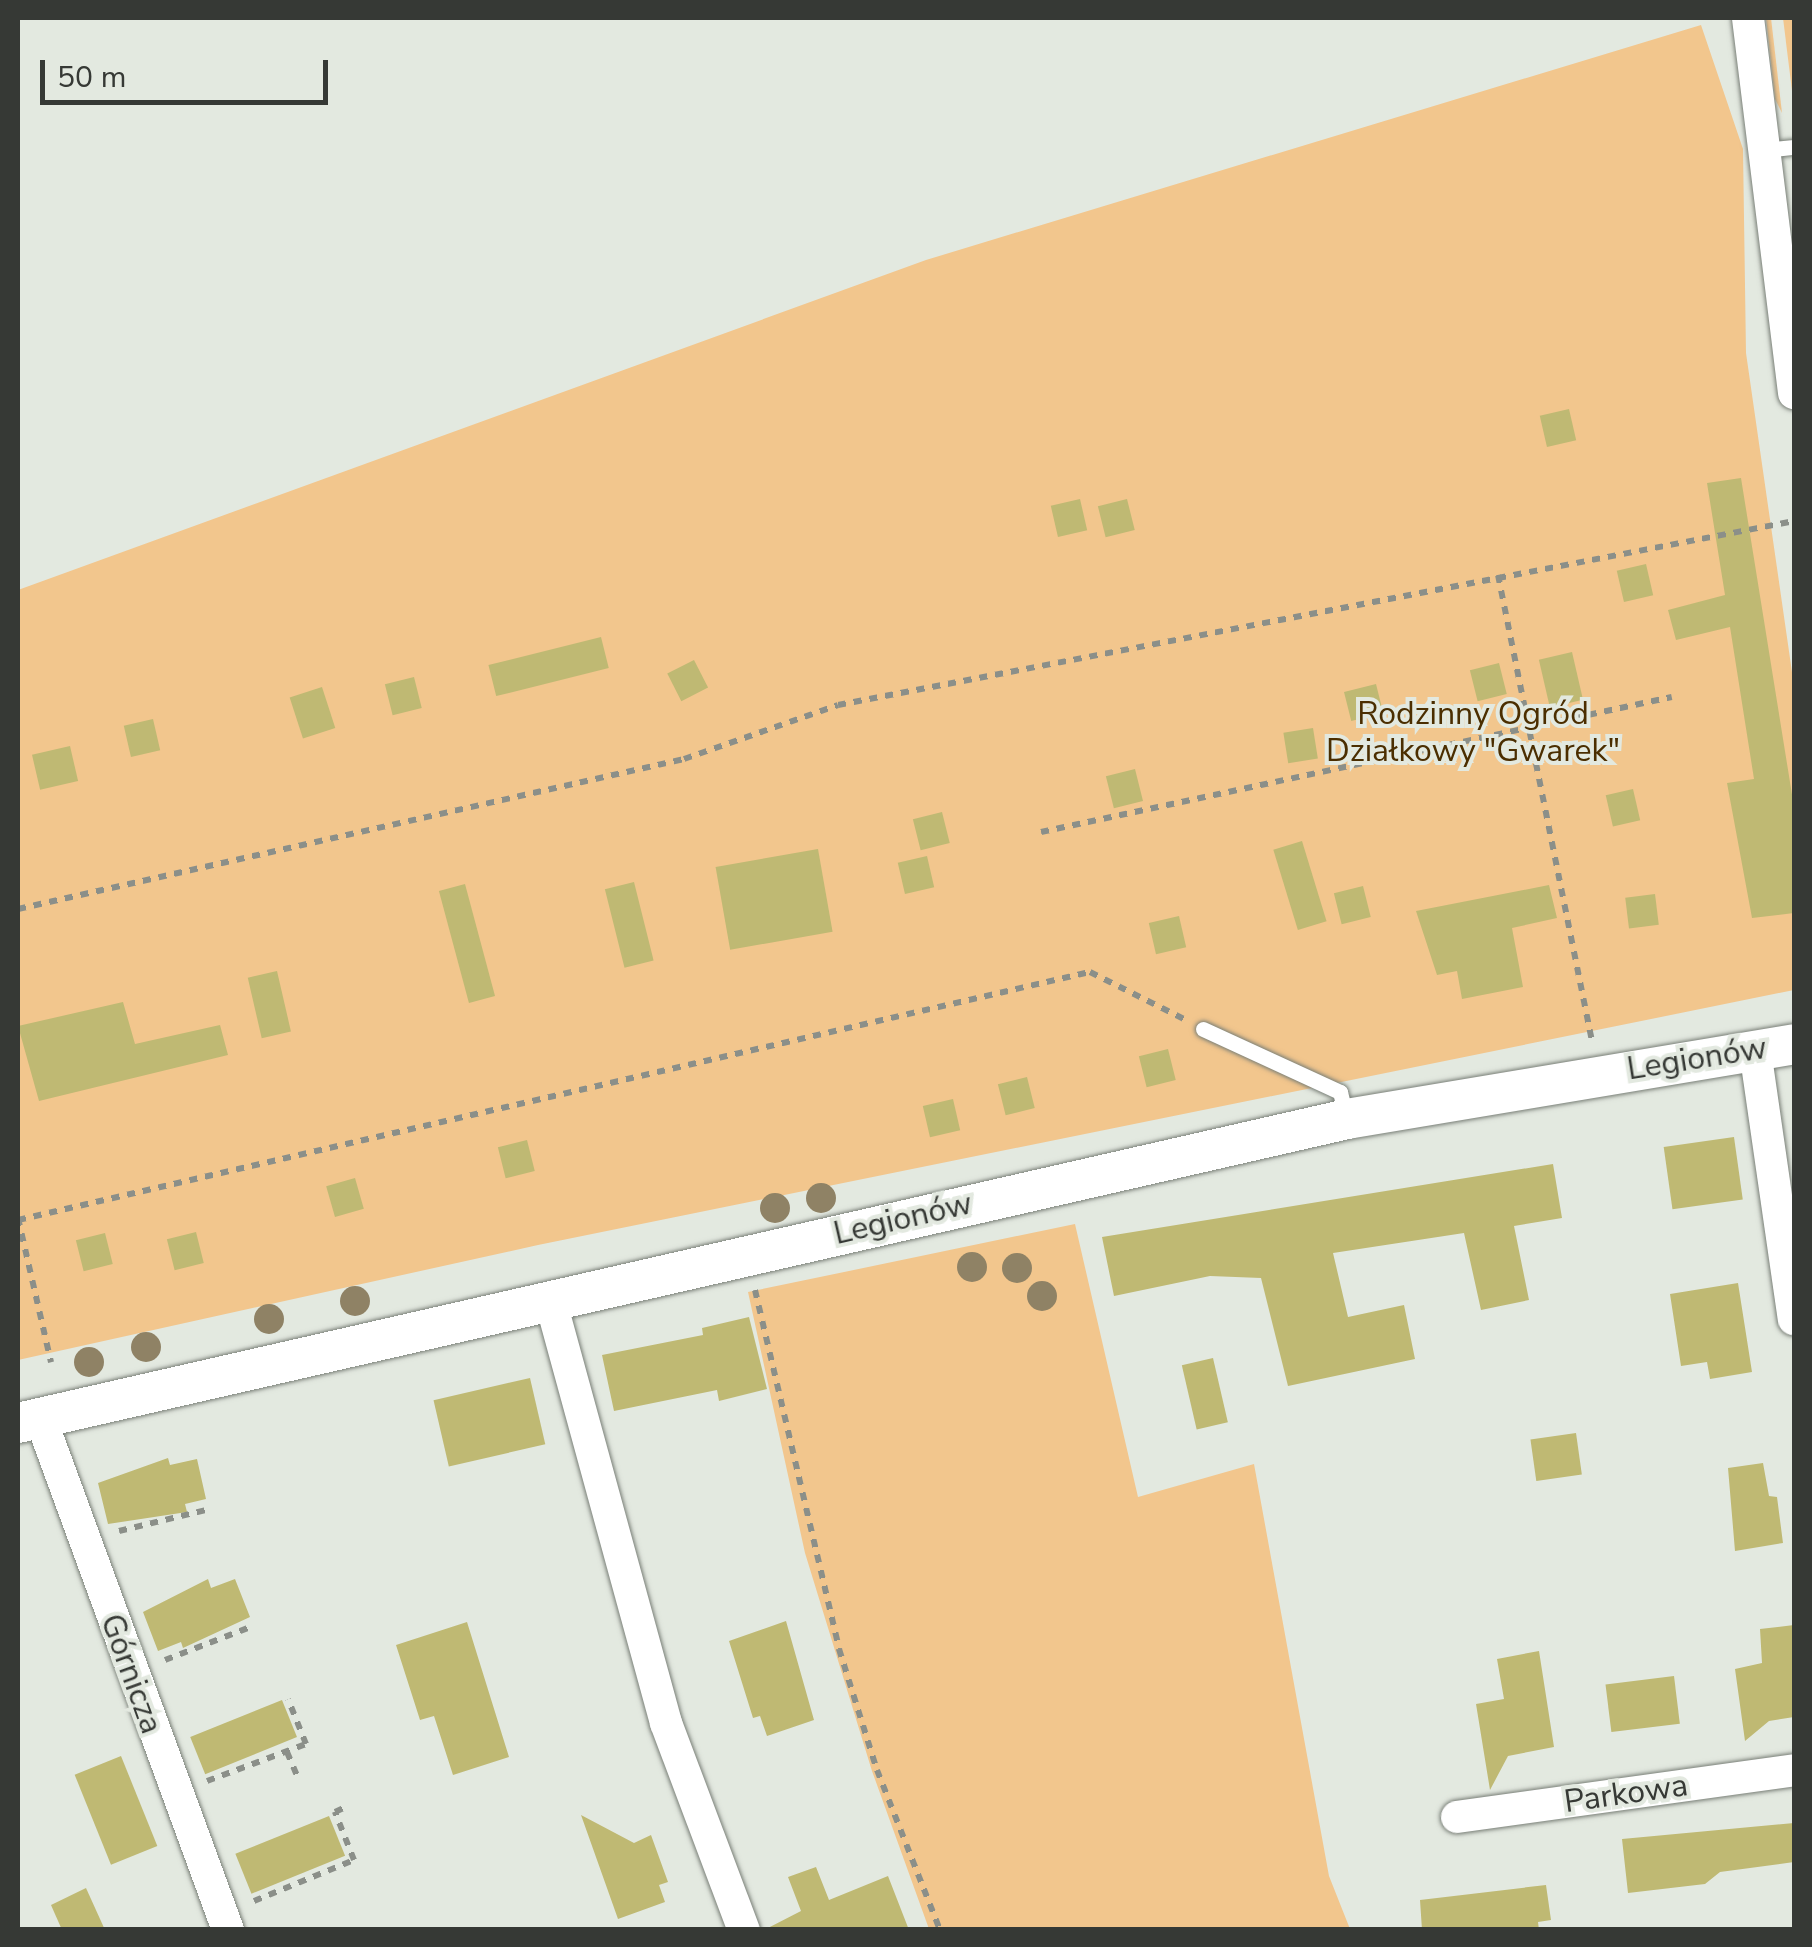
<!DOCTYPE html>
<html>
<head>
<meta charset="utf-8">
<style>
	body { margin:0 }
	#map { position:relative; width:1812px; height:1947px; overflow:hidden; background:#e3e9e0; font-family:"Nunito Sans",sans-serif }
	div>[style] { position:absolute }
	.green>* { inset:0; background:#f2c68d }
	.building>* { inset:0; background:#bfb973; transform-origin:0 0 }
	.path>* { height:6px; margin-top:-3px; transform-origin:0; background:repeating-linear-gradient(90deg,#8b8f89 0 8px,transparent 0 16px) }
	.roads { filter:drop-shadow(0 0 2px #797f77) drop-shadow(0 0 2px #797f77) }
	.service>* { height:15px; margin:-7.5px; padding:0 7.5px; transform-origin:7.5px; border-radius:7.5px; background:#fff }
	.minor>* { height:32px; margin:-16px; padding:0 16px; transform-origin:16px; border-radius:16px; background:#fff }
	.tertiary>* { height:40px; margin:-20px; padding:0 20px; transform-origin:20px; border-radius:20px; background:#fff }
	.trees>* { width:30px; height:30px; margin:-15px; border-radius:50%; background:#8f8265 }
	span { translate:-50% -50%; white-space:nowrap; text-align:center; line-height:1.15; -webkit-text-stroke:8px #e3e9e0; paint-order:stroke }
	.park-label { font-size:32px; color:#4b2e00 }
	.street-label { font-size:32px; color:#363935 }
	.frame { position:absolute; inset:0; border:20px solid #363935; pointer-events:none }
	.scale { position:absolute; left:40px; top:60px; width:288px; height:45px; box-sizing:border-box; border:5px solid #363935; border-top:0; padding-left:12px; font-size:30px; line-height:35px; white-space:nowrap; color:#363935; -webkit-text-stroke:8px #e3e9e0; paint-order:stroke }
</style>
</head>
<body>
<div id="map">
	<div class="green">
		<i style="clip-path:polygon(1766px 18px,1771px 18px,1782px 113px,1775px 99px)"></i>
		<i style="clip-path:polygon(1783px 18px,1794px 18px,1794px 107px)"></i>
		<i style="clip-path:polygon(1701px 25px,1743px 149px,1746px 353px,1794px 686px,1794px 990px,538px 1245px,18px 1360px,18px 590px,926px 260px)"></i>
		<i style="clip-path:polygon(1075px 1224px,1138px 1497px,1254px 1464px,1329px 1876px,1350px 1929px,929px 1929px,872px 1771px,805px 1553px,748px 1292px)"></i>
	</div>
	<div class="building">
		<i style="left:1569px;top:409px;width:32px;height:30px;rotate:77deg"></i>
		<i style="clip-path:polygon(1741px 478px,1794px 807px,1794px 913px,1752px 918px,1727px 783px,1754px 779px,1730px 627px,1676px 640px,1668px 610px,1725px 595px,1707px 483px)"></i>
		<i style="left:1080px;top:499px;width:32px;height:30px;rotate:77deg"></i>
		<i style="left:1127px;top:499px;width:32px;height:30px;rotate:76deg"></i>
		<i style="left:1646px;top:564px;width:32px;height:30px;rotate:77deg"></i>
		<i style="left:601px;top:637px;width:32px;height:116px;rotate:76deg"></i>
		<i style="left:1572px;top:652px;width:49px;height:34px;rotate:77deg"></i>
		<i style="left:694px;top:660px;width:31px;height:30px;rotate:63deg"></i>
		<i style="left:1499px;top:663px;width:32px;height:30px;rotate:76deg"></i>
		<i style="left:414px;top:677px;width:32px;height:30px;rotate:76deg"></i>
		<i style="left:1376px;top:684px;width:30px;height:33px;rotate:76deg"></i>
		<i style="left:322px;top:687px;width:43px;height:34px;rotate:72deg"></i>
		<i style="left:153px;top:719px;width:32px;height:30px;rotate:77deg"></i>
		<i style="left:1313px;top:728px;width:31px;height:30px;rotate:81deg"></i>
		<i style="left:70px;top:746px;width:36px;height:39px;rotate:77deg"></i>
		<i style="left:1135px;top:769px;width:33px;height:30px;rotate:76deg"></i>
		<i style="left:1633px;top:789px;width:32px;height:28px;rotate:77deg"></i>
		<i style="left:942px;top:812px;width:32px;height:30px;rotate:76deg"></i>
		<i style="left:1302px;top:841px;width:84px;height:30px;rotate:73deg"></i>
		<i style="left:818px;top:849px;width:84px;height:104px;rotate:80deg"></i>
		<i style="left:927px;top:856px;width:32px;height:30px;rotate:77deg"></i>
		<i style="left:634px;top:882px;width:81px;height:30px;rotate:76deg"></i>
		<i style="left:465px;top:884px;width:116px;height:27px;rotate:75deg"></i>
		<i style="clip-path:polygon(1549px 885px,1557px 918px,1512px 928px,1523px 987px,1462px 999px,1457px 971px,1437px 975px,1416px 911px)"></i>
		<i style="left:1363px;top:886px;width:32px;height:30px;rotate:76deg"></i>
		<i style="left:1655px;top:894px;width:31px;height:30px;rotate:83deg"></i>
		<i style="left:1179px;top:916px;width:32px;height:31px;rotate:77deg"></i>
		<i style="left:277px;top:971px;width:62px;height:30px;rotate:77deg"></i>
		<i style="clip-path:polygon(123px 1002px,135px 1044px,220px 1025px,228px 1055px,39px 1101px,18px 1026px)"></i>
		<i style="left:1168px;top:1049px;width:32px;height:30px;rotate:76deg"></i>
		<i style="left:1027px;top:1077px;width:32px;height:30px;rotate:76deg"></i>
		<i style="left:953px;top:1099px;width:32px;height:31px;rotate:77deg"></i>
		<i style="left:1734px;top:1137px;width:63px;height:71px;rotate:82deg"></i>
		<i style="left:527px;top:1140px;width:32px;height:30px;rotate:76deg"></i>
		<i style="clip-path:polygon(1553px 1164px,1562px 1218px,1514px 1226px,1529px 1300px,1481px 1310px,1464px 1233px,1333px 1253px,1348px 1317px,1404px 1305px,1415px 1359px,1288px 1386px,1261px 1278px,1210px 1276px,1114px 1296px,1102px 1237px)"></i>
		<i style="left:355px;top:1178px;width:32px;height:30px;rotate:74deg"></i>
		<i style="left:196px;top:1232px;width:32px;height:30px;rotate:76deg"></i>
		<i style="left:105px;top:1233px;width:32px;height:30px;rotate:76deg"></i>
		<i style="clip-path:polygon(1738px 1283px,1752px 1372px,1710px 1379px,1707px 1362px,1681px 1366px,1670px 1294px)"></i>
		<i style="clip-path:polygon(749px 1317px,767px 1389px,719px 1401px,717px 1390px,614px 1411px,602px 1355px,703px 1335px,702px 1328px)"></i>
		<i style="left:1213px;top:1358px;width:66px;height:32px;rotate:77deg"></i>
		<i style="left:530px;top:1378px;width:68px;height:99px;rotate:77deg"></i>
		<i style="left:1576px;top:1433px;width:42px;height:46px;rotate:82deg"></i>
		<i style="clip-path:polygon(168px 1458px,170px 1465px,197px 1459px,206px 1499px,185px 1504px,187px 1512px,108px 1524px,98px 1483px)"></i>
		<i style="clip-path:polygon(1763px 1463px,1769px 1496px,1777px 1497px,1783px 1543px,1735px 1551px,1728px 1468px)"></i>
		<i style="clip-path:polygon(208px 1579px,211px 1588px,235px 1579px,250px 1617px,183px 1648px,181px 1642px,158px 1651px,143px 1612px)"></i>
		<i style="clip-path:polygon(786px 1621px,814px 1720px,767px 1736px,760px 1716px,753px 1718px,729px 1641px)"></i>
		<i style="clip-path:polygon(467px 1622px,509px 1757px,453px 1775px,434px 1716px,420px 1720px,396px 1645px)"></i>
		<i style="clip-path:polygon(1794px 1625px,1794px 1717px,1769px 1721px,1745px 1741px,1735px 1669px,1762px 1663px,1760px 1629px)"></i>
		<i style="clip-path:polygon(1539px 1651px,1554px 1747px,1508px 1756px,1490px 1790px,1476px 1704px,1504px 1699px,1497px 1659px)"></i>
		<i style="left:1674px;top:1676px;width:48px;height:69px;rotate:83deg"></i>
		<i style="left:282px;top:1700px;width:40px;height:99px;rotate:68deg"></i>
		<i style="left:121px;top:1756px;width:97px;height:50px;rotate:68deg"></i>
		<i style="clip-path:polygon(581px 1815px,634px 1843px,651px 1835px,668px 1882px,659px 1885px,665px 1902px,618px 1919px)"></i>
		<i style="left:329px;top:1816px;width:43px;height:101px;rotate:68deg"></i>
		<i style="clip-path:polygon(1794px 1823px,1794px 1862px,1720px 1872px,1705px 1884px,1628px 1893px,1622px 1839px)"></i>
		<i style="clip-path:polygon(816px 1867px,829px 1900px,888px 1876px,909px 1930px,764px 1930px,801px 1911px,788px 1877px)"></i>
		<i style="clip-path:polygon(1546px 1885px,1551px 1920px,1538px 1922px,1539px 1930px,1422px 1930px,1420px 1900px)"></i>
		<i style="clip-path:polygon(86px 1888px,105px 1930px,62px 1930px,51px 1905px)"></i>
	</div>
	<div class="path">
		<i style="left:1498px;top:575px;width:476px;rotate:78.6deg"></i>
		<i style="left:1041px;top:832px;width:645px;rotate:-12.08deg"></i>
		<i style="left:18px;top:909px;width:683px;rotate:-12.69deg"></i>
		<i style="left:684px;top:759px;width:163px;rotate:-19.3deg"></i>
		<i style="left:838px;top:705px;width:974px;rotate:-10.89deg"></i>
		<i style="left:18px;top:1218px;width:148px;rotate:77.1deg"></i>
		<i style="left:18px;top:1220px;width:1100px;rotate:-13.03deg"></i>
		<i style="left:1090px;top:972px;width:105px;rotate:26.6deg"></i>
		<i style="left:755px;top:1290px;width:369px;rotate:76.8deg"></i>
		<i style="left:839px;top:1649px;width:127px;rotate:72.6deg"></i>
		<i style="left:877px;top:1770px;width:172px;rotate:68.5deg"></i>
		<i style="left:119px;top:1531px;width:89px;rotate:-13.6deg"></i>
		<i style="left:165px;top:1660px;width:94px;rotate:-21.1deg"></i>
		<i style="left:287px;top:1752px;width:30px;rotate:67deg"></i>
		<i style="left:207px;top:1781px;width:106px;rotate:-20.5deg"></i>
		<i style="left:306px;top:1744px;width:48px;rotate:-111.8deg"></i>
		<i style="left:254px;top:1901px;width:108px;rotate:-22.3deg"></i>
		<i style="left:354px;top:1860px;width:52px;rotate:-111.6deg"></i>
		<i style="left:335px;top:1812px;width:14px;rotate:-25deg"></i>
	</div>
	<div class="roads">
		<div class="service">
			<i style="left:1764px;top:150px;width:30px;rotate:-6deg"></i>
			<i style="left:1203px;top:1029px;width:151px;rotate:24.7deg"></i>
			<i style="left:1340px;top:1092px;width:25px;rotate:76deg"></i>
		</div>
		<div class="minor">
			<i style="left:1748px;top:18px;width:378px;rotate:83deg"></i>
			<i style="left:1755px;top:1050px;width:272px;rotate:81.8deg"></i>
			<i style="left:550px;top:1299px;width:440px;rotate:74.7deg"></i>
			<i style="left:666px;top:1723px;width:221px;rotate:69.4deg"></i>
			<i style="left:40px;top:1417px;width:546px;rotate:69.87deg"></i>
			<i style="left:1457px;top:1817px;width:340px;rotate:-7.9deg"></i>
		</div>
		<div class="tertiary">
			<i style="left:18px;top:1423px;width:1363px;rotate:-12.88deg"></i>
			<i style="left:1347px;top:1119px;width:453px;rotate:-9.5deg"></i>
		</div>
	</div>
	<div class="trees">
		<i style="left:821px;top:1198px"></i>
		<i style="left:775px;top:1208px"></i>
		<i style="left:972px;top:1267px"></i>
		<i style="left:1017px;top:1268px"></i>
		<i style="left:1042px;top:1296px"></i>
		<i style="left:355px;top:1301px"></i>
		<i style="left:269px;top:1319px"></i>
		<i style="left:146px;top:1347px"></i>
		<i style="left:89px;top:1362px"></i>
	</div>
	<div class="park-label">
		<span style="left:1473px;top:733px">Rodzinny Ogród<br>Działkowy "Gwarek"</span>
	</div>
	<div class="street-label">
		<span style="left:1697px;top:1059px;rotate:-9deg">Legionów</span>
		<span style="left:903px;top:1219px;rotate:-13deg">Legionów</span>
		<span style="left:131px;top:1674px;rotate:70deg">Górnicza</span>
		<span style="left:1626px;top:1794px;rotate:-8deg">Parkowa</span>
	</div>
	<div class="frame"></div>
	<div class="scale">50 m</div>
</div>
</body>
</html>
